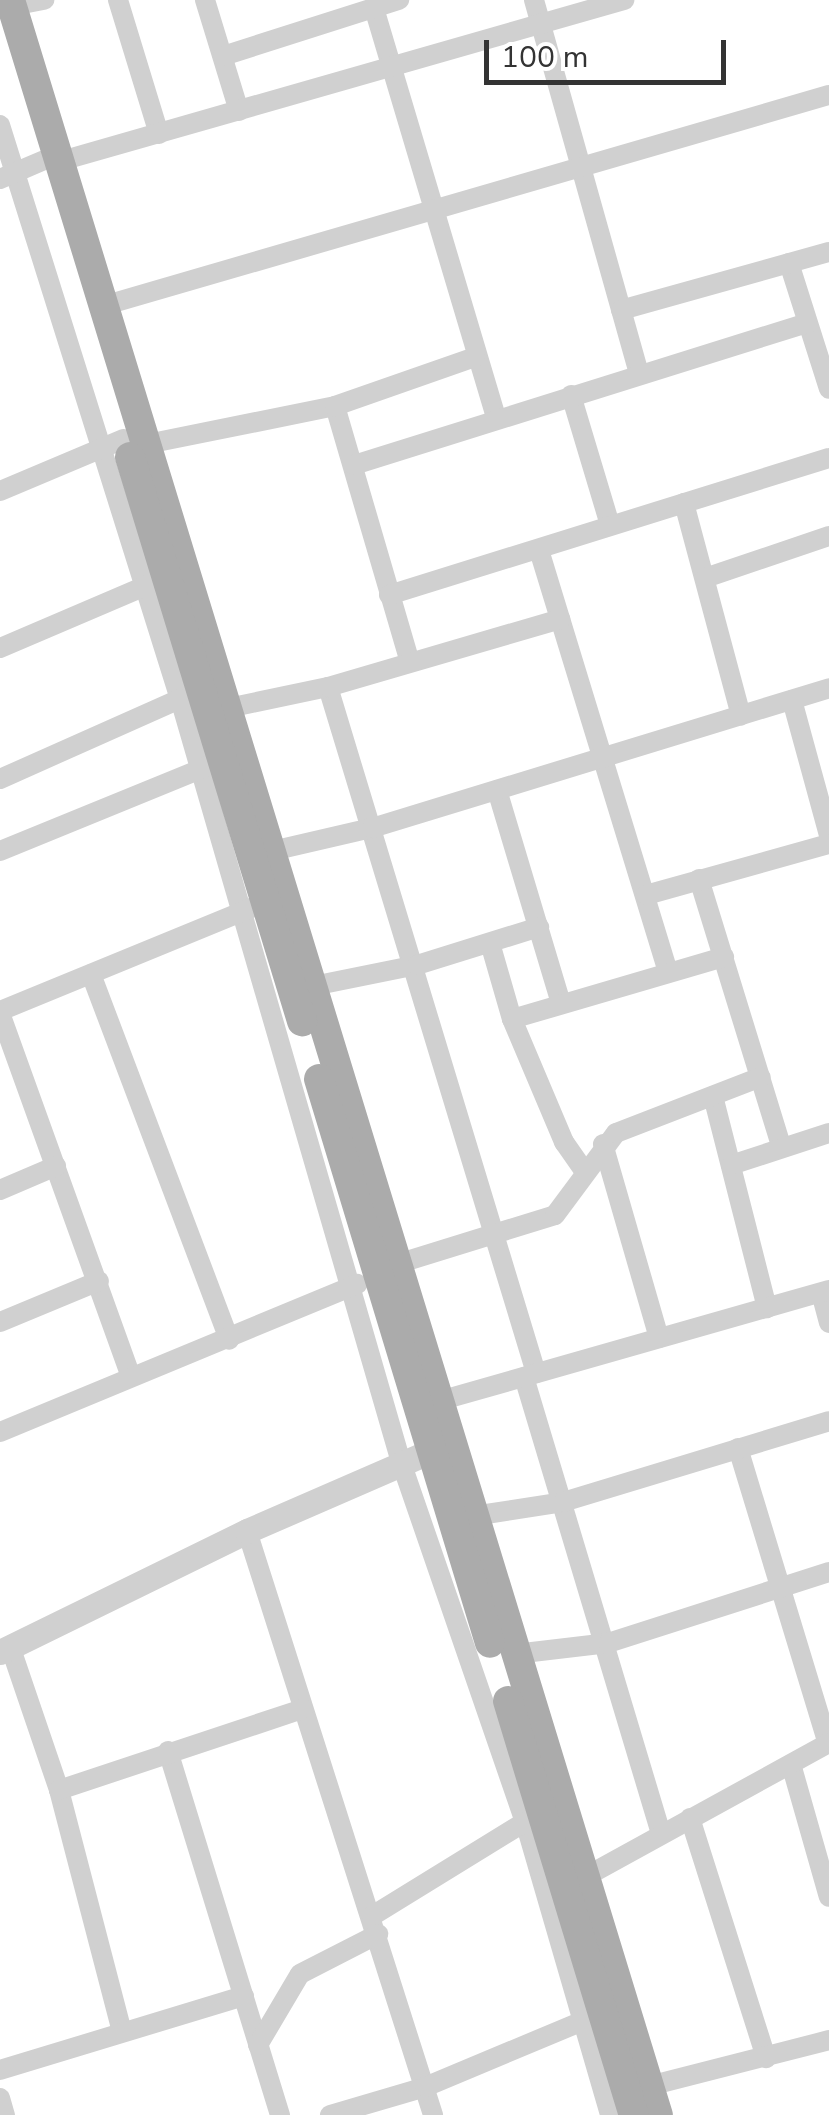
<!DOCTYPE html>
<html>
<head>
<meta charset="utf-8">
<style>
	body { margin:0 }
	#map { position:relative; width:829px; height:2115px; overflow:hidden; background:#fff; font-family:"Nunito Sans",sans-serif }
	div>[style] { position:absolute }
	.minor>* { height:20px; margin:-10px; padding:0 10px; transform-origin:10px; border-radius:10px; background:#d0d0d0 }
	.tertiary>* { height:25px; margin:-12.5px; padding:0 12.5px; transform-origin:12.5px; border-radius:12.5px; background:#d0d0d0 }
	.primary>* { height:30px; margin:-15px; padding:0 15px; transform-origin:15px; border-radius:15px; background:#ababab }
	span { translate:-50% -50%; white-space:nowrap; text-align:center; line-height:1.15; -webkit-text-stroke:10px #fff; paint-order:stroke }
	.scale { position:absolute; left:484px; top:40px; width:242px; height:45px; box-sizing:border-box; border:5px solid #333; border-top:0; padding-left:12px; font-size:30px; line-height:35px; white-space:nowrap; color:#333; -webkit-text-stroke:8px #fff; paint-order:stroke }
</style>
</head>
<body>
<div id="map">
	<div class="minor">
		<i style="left:118px;top:0;width:140px;rotate:73deg"></i>
		<i style="left:205px;top:0;width:116px;rotate:73deg"></i>
		<i style="left:534px;top:0;width:388px;rotate:74.3deg"></i>
		<i style="left:12px;top:6px;width:33px;rotate:-11deg"></i>
		<i style="left:374px;top:8px;width:428px;rotate:73.4deg"></i>
		<i style="left:223px;top:56px;width:185px;rotate:-17.7deg"></i>
		<i style="left:0;top:125px;width:602px;rotate:72.59deg"></i>
		<i style="left:180px;top:699px;width:794px;rotate:73.85deg"></i>
		<i style="left:401px;top:1462px;width:381px;rotate:71deg"></i>
		<i style="left:525px;top:1822px;width:305px;rotate:73.8deg"></i>
		<i style="left:61px;top:161px;width:586px;rotate:-15.96deg"></i>
		<i style="left:0;top:179px;width:46px;rotate:-23.2deg"></i>
		<i style="left:789px;top:263px;width:132px;rotate:72.4deg"></i>
		<i style="left:106px;top:305px;width:753px;rotate:-16.2deg"></i>
		<i style="left:621px;top:310px;width:216px;rotate:-15.6deg"></i>
		<i style="left:571px;top:395px;width:136px;rotate:73.3deg"></i>
		<i style="left:335px;top:406px;width:267px;rotate:73.7deg"></i>
		<i style="left:147px;top:444px;width:192px;rotate:-11.4deg"></i>
		<i style="left:335px;top:406px;width:148px;rotate:-19.3deg"></i>
		<i style="left:354px;top:465px;width:475px;rotate:-17.4deg"></i>
		<i style="left:0;top:491px;width:134px;rotate:-22.8deg"></i>
		<i style="left:684px;top:503px;width:220px;rotate:75deg"></i>
		<i style="left:539px;top:550px;width:441px;rotate:73deg"></i>
		<i style="left:705px;top:578px;width:131px;rotate:-18.7deg"></i>
		<i style="left:389px;top:595px;width:461px;rotate:-17.3deg"></i>
		<i style="left:0;top:648px;width:163px;rotate:-23.1deg"></i>
		<i style="left:328px;top:687px;width:717px;rotate:73.13deg"></i>
		<i style="left:792px;top:700px;width:140px;rotate:74.7deg"></i>
		<i style="left:228px;top:708px;width:102px;rotate:-11.9deg"></i>
		<i style="left:328px;top:687px;width:242px;rotate:-16.3deg"></i>
		<i style="left:0;top:779px;width:197px;rotate:-24deg"></i>
		<i style="left:497px;top:790px;width:223px;rotate:73.3deg"></i>
		<i style="left:0;top:851px;width:228px;rotate:-22.2deg"></i>
		<i style="left:272px;top:851px;width:103px;rotate:-13deg"></i>
		<i style="left:372px;top:828px;width:478px;rotate:-17deg"></i>
		<i style="left:699px;top:879px;width:279px;rotate:72.9deg"></i>
		<i style="left:646px;top:895px;width:190px;rotate:-15.6deg"></i>
		<i style="left:490px;top:943px;width:79px;rotate:73.9deg"></i>
		<i style="left:512px;top:1019px;width:134px;rotate:67.1deg"></i>
		<i style="left:564px;top:1142px;width:35px;rotate:55deg"></i>
		<i style="left:91px;top:974px;width:391px;rotate:69.3deg"></i>
		<i style="left:313px;top:986px;width:106px;rotate:-11.4deg"></i>
		<i style="left:417px;top:965px;width:128px;rotate:-17.3deg"></i>
		<i style="left:0;top:1011px;width:274px;rotate:-22.3deg"></i>
		<i style="left:0;top:1013px;width:384px;rotate:70.2deg"></i>
		<i style="left:512px;top:1019px;width:221px;rotate:-16.3deg"></i>
		<i style="left:713px;top:1096px;width:219px;rotate:75.7deg"></i>
		<i style="left:603px;top:1144px;width:202px;rotate:73.9deg"></i>
		<i style="left:731px;top:1165px;width:103px;rotate:-18.1deg"></i>
		<i style="left:0;top:1190px;width:61px;rotate:-23.2deg"></i>
		<i style="left:397px;top:1264px;width:165px;rotate:-17.2deg"></i>
		<i style="left:555px;top:1215px;width:102px;rotate:-53.4deg"></i>
		<i style="left:616px;top:1133px;width:155px;rotate:-21.1deg"></i>
		<i style="left:821px;top:1293px;width:31px;rotate:75deg"></i>
		<i style="left:0;top:1322px;width:107px;rotate:-22.5deg"></i>
		<i style="left:524px;top:1377px;width:477px;rotate:73.3deg"></i>
		<i style="left:439px;top:1401px;width:405px;rotate:-15.9deg"></i>
		<i style="left:0;top:1432px;width:387px;rotate:-22.5deg"></i>
		<i style="left:738px;top:1448px;width:309px;rotate:73.1deg"></i>
		<i style="left:473px;top:1516px;width:91px;rotate:-8.8deg"></i>
		<i style="left:563px;top:1502px;width:278px;rotate:-16.9deg"></i>
		<i style="left:247px;top:1531px;width:613px;rotate:72.33deg"></i>
		<i style="left:10px;top:1646px;width:152px;rotate:71.2deg"></i>
		<i style="left:59px;top:1790px;width:249px;rotate:75.4deg"></i>
		<i style="left:515px;top:1654px;width:94px;rotate:-6.7deg"></i>
		<i style="left:608px;top:1643px;width:232px;rotate:-17.8deg"></i>
		<i style="left:168px;top:1751px;width:381px;rotate:72.9deg"></i>
		<i style="left:791px;top:1764px;width:138px;rotate:74.1deg"></i>
		<i style="left:59px;top:1790px;width:257px;rotate:-18.4deg"></i>
		<i style="left:690px;top:1818px;width:252px;rotate:72.4deg"></i>
		<i style="left:585px;top:1877px;width:278px;rotate:-28.8deg"></i>
		<i style="left:372px;top:1916px;width:180px;rotate:-31.6deg"></i>
		<i style="left:258px;top:2045px;width:82px;rotate:-59.4deg"></i>
		<i style="left:300px;top:1974px;width:88px;rotate:-27.1deg"></i>
		<i style="left:0;top:2070px;width:255px;rotate:-16.9deg"></i>
		<i style="left:649px;top:2086px;width:186px;rotate:-14.3deg"></i>
		<i style="left:0;top:2098px;width:18px;rotate:74deg"></i>
		<i style="left:330px;top:2115px;width:99px;rotate:-16.4deg"></i>
		<i style="left:425px;top:2087px;width:186px;rotate:-22.7deg"></i>
	</div>
	<div class="tertiary">
		<i style="left:0;top:1652px;width:275px;rotate:-26.1deg"></i>
		<i style="left:247px;top:1531px;width:220px;rotate:-23.5deg"></i>
	</div>
	<div class="primary">
		<i style="left:10px;top:0;width:2212px;rotate:72.97deg"></i>
		<i style="left:130px;top:457px;width:590px;rotate:73.04deg"></i>
		<i style="left:319px;top:1079px;width:589px;rotate:73.13deg"></i>
		<i style="left:508px;top:1701px;width:433px;rotate:73.1deg"></i>
	</div>
	<div class="scale">100 m</div>
</div>
</body>
</html>
